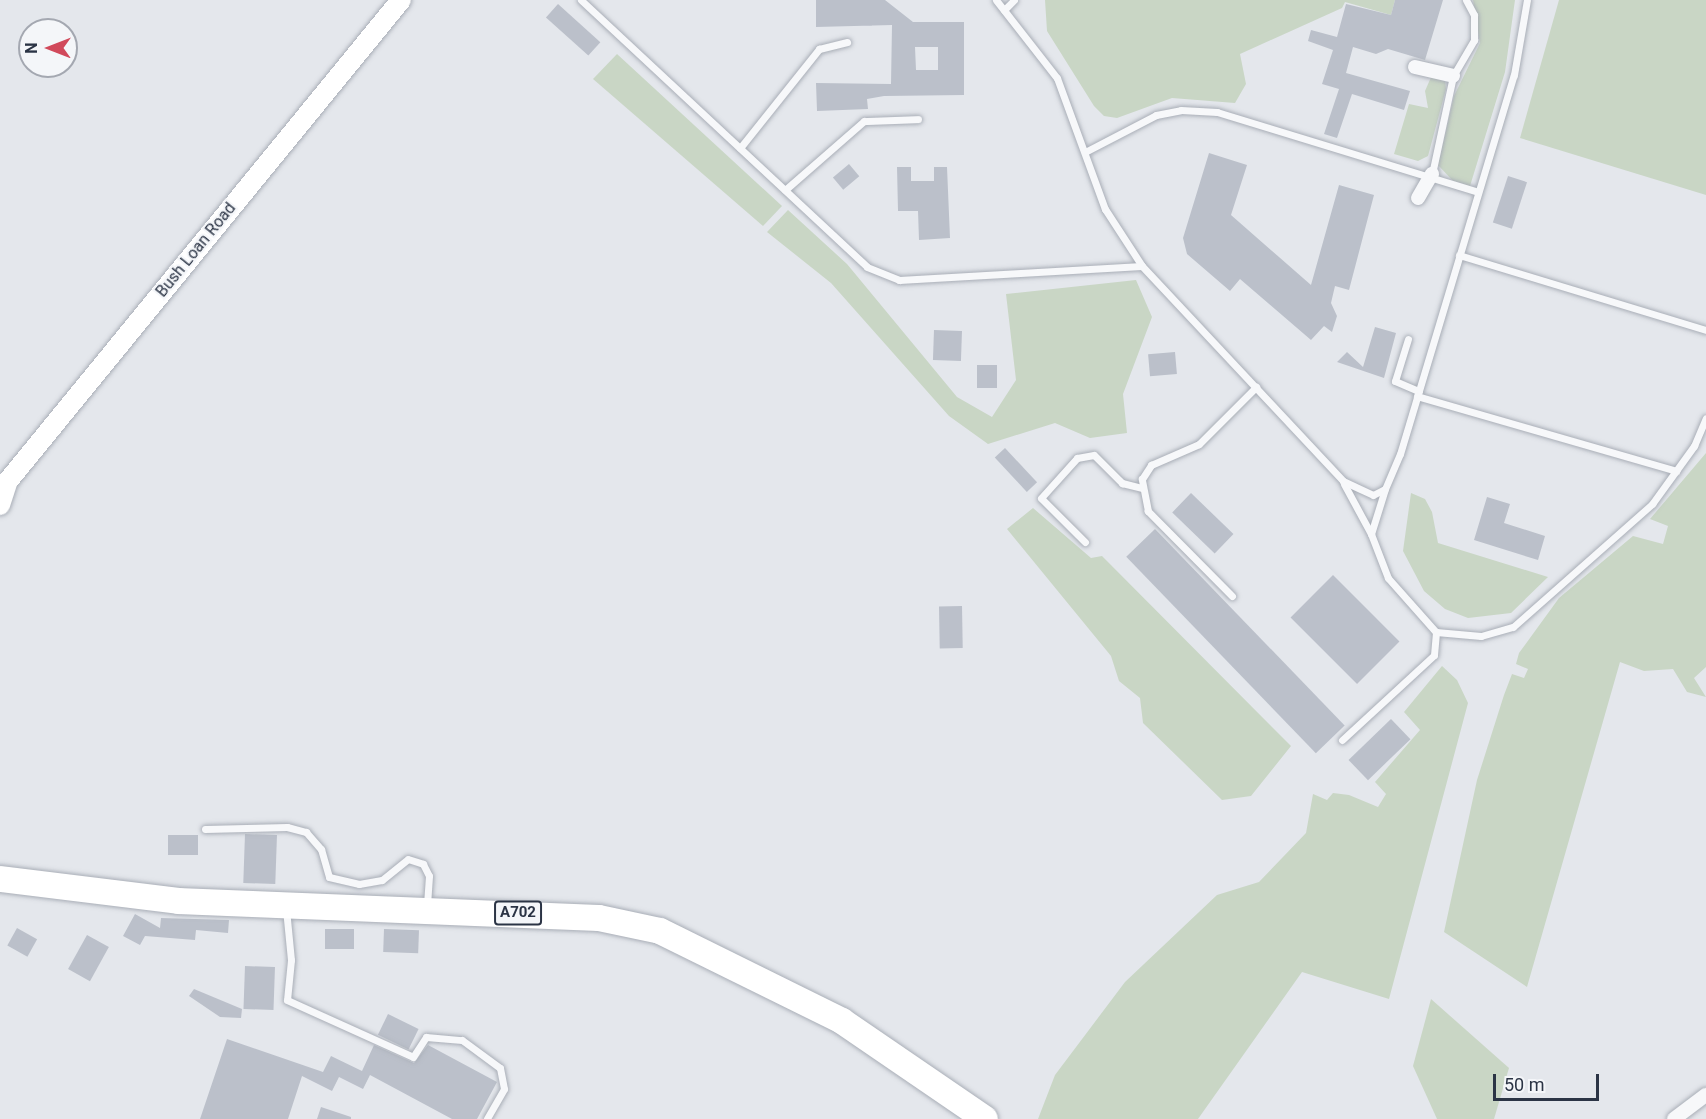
<!DOCTYPE html>
<html>
<head>
<meta charset="utf-8">
<style>
	body { margin:0 }
	#map { position:relative; width:1706px; height:1119px; overflow:hidden; background:#e4e7ec; font-family:Roboto,sans-serif }
	div>[style] { position:absolute }
	.green>* { inset:0; background:#c9d6c5 }
	.building>* { inset:0; background:#bbc0ca; transform-origin:0 0 }
	.roads { filter:drop-shadow(0 0 2px #a9aeb7) drop-shadow(0 0 2px #a9aeb7) }
	.lane>* { height:7px; margin:-3.5px; padding:0 3.5px; transform-origin:3.5px; border-radius:3.5px; background:#f7f8fa }
	.street>* { height:14px; margin:-7px; padding:0 7px; transform-origin:7px; border-radius:7px; background:#f7f8fa }
	.secondary>* { height:20px; margin:-10px; padding:0 10px; transform-origin:10px; border-radius:10px; background:#fff }
	.highway>* { height:26px; margin:-13px; padding:0 13px; transform-origin:13px; border-radius:13px; background:#fff }
	span { translate:-50% -50%; white-space:nowrap; text-align:center; line-height:1.15; -webkit-text-stroke:4.5px #f4f6f9; paint-order:stroke }
	.shield-label span { padding:2px 4px; background:#f4f6f9; border:2px solid; border-radius:4px; -webkit-text-stroke-width:0 }
	.shield-label { font-size:15px; color:#2b3445; font-weight:700 }
	.street-label { font-size:16px; color:#2b3445 }
	.north { position:absolute; left:18px; top:18px; width:60px; height:60px; box-sizing:border-box; background:#f4f6f9; border:2px solid #a4a8b1; border-radius:50%; rotate:270deg; font-size:16px; font-weight:700; line-height:24px; text-align:center; color:#2b3445 }
	.north::after { content:''; display:block; margin:auto; width:21px; height:27px; background:#d1495b; clip-path:polygon(50% 0,100% 100%,50% 72%,0 100%) }
	.scale { position:absolute; left:1493px; top:1074px; width:106px; height:27px; box-sizing:border-box; border:3px solid #2b3445; border-top:0; padding-left:8px; font-size:18px; line-height:21px; white-space:nowrap; color:#2b3445; -webkit-text-stroke:4px #f4f6f9; paint-order:stroke }
</style>
</head>
<body>
<div id="map">
	<div class="green">
		<i style="clip-path:polygon(1045px 0,1395px 0,1391px 15px,1345px 2px,1342px 8px,1240px 54px,1246px 84px,1235px 103px,1172px 98px,1117px 118px,1104px 116px,1094px 106px,1047px 31px)"></i>
		<i style="clip-path:polygon(1473px 0,1515px 0,1505px 72px,1470px 186px,1453px 181px,1438px 165px,1454px 96px,1480px 43px)"></i>
		<i style="clip-path:polygon(1559px 0,1706px 0,1706px 195px,1520px 138px)"></i>
		<i style="clip-path:polygon(617px 54px,782px 206px,763px 226px,593px 79px)"></i>
		<i style="clip-path:polygon(1432px 75px,1445px 80px,1446px 89px,1428px 156px,1418px 161px,1394px 154px,1409px 104px,1428px 108px,1425px 91px)"></i>
		<i style="clip-path:polygon(788px 210px,847px 264px,957px 397px,992px 417px,1016px 380px,1006px 294px,1136px 280px,1152px 317px,1123px 394px,1127px 433px,1090px 438px,1055px 423px,988px 444px,949px 416px,831px 283px,767px 232px)"></i>
		<i style="clip-path:polygon(1706px 453px,1706px 667px,1694px 678px,1706px 697px,1687px 692px,1673px 669px,1644px 671px,1620px 662px,1527px 987px,1444px 932px,1477px 780px,1504px 695px,1512px 674px,1524px 678px,1528px 669px,1516px 664px,1519px 653px,1559px 598px,1633px 536px,1663px 544px,1668px 526px,1650px 519px)"></i>
		<i style="clip-path:polygon(1411px 493px,1425px 499px,1432px 512px,1438px 543px,1548px 577px,1511px 613px,1468px 618px,1445px 609px,1424px 591px,1403px 551px)"></i>
		<i style="clip-path:polygon(1033px 508px,1091px 558px,1102px 556px,1291px 746px,1251px 796px,1222px 800px,1143px 723px,1140px 698px,1119px 681px,1111px 656px,1007px 529px)"></i>
		<i style="clip-path:polygon(1442px 666px,1457px 680px,1468px 703px,1389px 999px,1302px 972px,1198px 1119px,1038px 1119px,1055px 1075px,1125px 982px,1217px 895px,1259px 882px,1306px 833px,1313px 794px,1327px 800px,1333px 793px,1349px 795px,1378px 807px,1386px 794px,1375px 782px,1420px 730px,1404px 712px)"></i>
		<i style="clip-path:polygon(1431px 999px,1509px 1068px,1494px 1119px,1437px 1119px,1413px 1066px)"></i>
	</div>
	<div class="building">
		<i style="clip-path:polygon(evenodd,816px 0,885px 0,913px 22px,964px 22px,964px 95px,884px 96px,867px 99px,868px 109px,817px 111px,816px 83px,891px 84px,892px 25px,816px 27px,816px 0,915px 47px,938px 47px,938px 70px,916px 70px,915px 47px)"></i>
		<i style="clip-path:polygon(1395px 0,1443px 0,1425px 60px,1388px 49px,1376px 54px,1353px 47px,1346px 73px,1410px 91px,1404px 110px,1352px 94px,1337px 138px,1324px 134px,1339px 89px,1322px 84px,1333px 50px,1308px 41px,1311px 30px,1337px 37px,1346px 4px,1391px 15px)"></i>
		<i style="left:558px;top:4px;width:57px;height:18px;rotate:42deg"></i>
		<i style="clip-path:polygon(1209px 153px,1247px 165px,1231px 215px,1311px 285px,1339px 185px,1374px 195px,1349px 290px,1335px 286px,1331px 303px,1337px 316px,1332px 332px,1324px 326px,1311px 340px,1240px 279px,1230px 291px,1187px 254px,1183px 238px)"></i>
		<i style="left:849px;top:164px;width:16px;height:21px;rotate:50deg"></i>
		<i style="clip-path:polygon(897px 167px,911px 167px,911px 181px,934px 181px,934px 167px,947px 167px,950px 238px,919px 240px,918px 211px,898px 211px)"></i>
		<i style="left:1508px;top:176px;width:20px;height:49px;rotate:18deg"></i>
		<i style="clip-path:polygon(1375px 327px,1396px 333px,1384px 378px,1337px 362px,1347px 352px,1363px 367px)"></i>
		<i style="left:934px;top:330px;width:28px;height:30px;rotate:2deg"></i>
		<i style="left:1175px;top:352px;width:22px;height:27px;rotate:85deg"></i>
		<i style="left:977px;top:365px;width:20px;height:23px"></i>
		<i style="left:1005px;top:448px;width:47px;height:14px;rotate:47deg"></i>
		<i style="left:1191px;top:493px;width:59px;height:27px;rotate:44deg"></i>
		<i style="clip-path:polygon(1487px 497px,1510px 504px,1504px 523px,1545px 536px,1538px 560px,1474px 540px)"></i>
		<i style="left:1155px;top:529px;width:273px;height:40px;rotate:46deg"></i>
		<i style="left:1333px;top:575px;width:94px;height:60px;rotate:45deg"></i>
		<i style="left:962px;top:606px;width:42px;height:23px;rotate:89deg"></i>
		<i style="left:1391px;top:719px;width:28px;height:59px;rotate:46deg"></i>
		<i style="left:245px;top:834px;width:32px;height:49px;rotate:2deg"></i>
		<i style="left:168px;top:835px;width:30px;height:20px"></i>
		<i style="clip-path:polygon(135px 914px,160px 928px,161px 918px,229px 920px,228px 933px,196px 930px,195px 940px,145px 936px,140px 945px,123px 936px)"></i>
		<i style="left:17px;top:928px;width:23px;height:20px;rotate:29deg"></i>
		<i style="left:325px;top:929px;width:29px;height:20px"></i>
		<i style="left:384px;top:929px;width:35px;height:23px;rotate:2deg"></i>
		<i style="left:87px;top:935px;width:25px;height:39px;rotate:29deg"></i>
		<i style="left:245px;top:966px;width:30px;height:43px;rotate:2deg"></i>
		<i style="clip-path:polygon(194px 989px,242px 1009px,241px 1018px,220px 1017px,189px 996px)"></i>
		<i style="left:388px;top:1014px;width:34px;height:23px;rotate:26deg"></i>
		<i style="clip-path:polygon(227px 1039px,323px 1072px,331px 1056px,362px 1071px,374px 1045px,414px 1063px,428px 1045px,497px 1082px,477px 1119px,452px 1119px,370px 1075px,363px 1089px,339px 1077px,332px 1091px,302px 1076px,288px 1119px,200px 1119px)"></i>
		<i style="clip-path:polygon(321px 1107px,351px 1117px,351px 1119px,317px 1119px)"></i>
	</div>
	<div class="roads">
		<div class="lane">
			<i style="left:581px;top:0;width:391px;rotate:43deg"></i>
			<i style="left:867px;top:267px;width:35px;rotate:22deg"></i>
			<i style="left:899px;top:280px;width:243px;rotate:-3.3deg"></i>
			<i style="left:996px;top:0;width:99px;rotate:52deg"></i>
			<i style="left:1057px;top:78px;width:140px;rotate:69.9deg"></i>
			<i style="left:1105px;top:209px;width:68px;rotate:57deg"></i>
			<i style="left:1142px;top:266px;width:294px;rotate:46.9deg"></i>
			<i style="left:1343px;top:481px;width:33px;rotate:25deg"></i>
			<i style="left:1373px;top:495px;width:13px;rotate:-27deg"></i>
			<i style="left:1385px;top:489px;width:38px;rotate:-67deg"></i>
			<i style="left:1400px;top:454px;width:396px;rotate:-73.3deg"></i>
			<i style="left:1514px;top:75px;width:76px;rotate:-80.2deg"></i>
			<i style="left:1004px;top:10px;width:14px;rotate:-45deg"></i>
			<i style="left:740px;top:148px;width:127px;rotate:-51.4deg"></i>
			<i style="left:819px;top:49px;width:29px;rotate:-14deg"></i>
			<i style="left:1085px;top:152px;width:80px;rotate:-27.5deg"></i>
			<i style="left:1156px;top:115px;width:25px;rotate:-11deg"></i>
			<i style="left:1181px;top:110px;width:36px;rotate:3deg"></i>
			<i style="left:1217px;top:112px;width:273px;rotate:17deg"></i>
			<i style="left:1432px;top:174px;width:100px;rotate:-77.9deg"></i>
			<i style="left:1453px;top:76px;width:42px;rotate:-59.7deg"></i>
			<i style="left:1474px;top:40px;width:25px;rotate:-90deg"></i>
			<i style="left:1474px;top:15px;width:17px;rotate:-118deg"></i>
			<i style="left:785px;top:190px;width:105px;rotate:-41.1deg"></i>
			<i style="left:864px;top:121px;width:54px;rotate:-2.1deg"></i>
			<i style="left:1459px;top:255px;width:258px;rotate:16.9deg"></i>
			<i style="left:1408px;top:339px;width:44px;rotate:107.2deg"></i>
			<i style="left:1395px;top:381px;width:26px;rotate:23deg"></i>
			<i style="left:1417px;top:396px;width:270px;rotate:16.1deg"></i>
			<i style="left:1344px;top:484px;width:57px;rotate:61.6deg"></i>
			<i style="left:1385px;top:489px;width:47px;rotate:107.3deg"></i>
			<i style="left:1371px;top:534px;width:47px;rotate:68.9deg"></i>
			<i style="left:1388px;top:578px;width:72px;rotate:48.4deg"></i>
			<i style="left:1436px;top:632px;width:45px;rotate:5.1deg"></i>
			<i style="left:1481px;top:636px;width:33px;rotate:-16deg"></i>
			<i style="left:1513px;top:627px;width:186px;rotate:-41.5deg"></i>
			<i style="left:1652px;top:504px;width:72px;rotate:-54.1deg"></i>
			<i style="left:1694px;top:446px;width:30px;rotate:-67deg"></i>
			<i style="left:1085px;top:542px;width:62px;rotate:-135deg"></i>
			<i style="left:1041px;top:498px;width:54px;rotate:-48deg"></i>
			<i style="left:1077px;top:458px;width:17px;rotate:-10deg"></i>
			<i style="left:1094px;top:455px;width:40px;rotate:45deg"></i>
			<i style="left:1122px;top:483px;width:21px;rotate:14deg"></i>
			<i style="left:1232px;top:596px;width:120px;rotate:-134.7deg"></i>
			<i style="left:1148px;top:511px;width:33px;rotate:-101deg"></i>
			<i style="left:1142px;top:479px;width:17px;rotate:-57deg"></i>
			<i style="left:1151px;top:465px;width:52px;rotate:-23.6deg"></i>
			<i style="left:1199px;top:444px;width:81px;rotate:-45deg"></i>
			<i style="left:1342px;top:740px;width:125px;rotate:-42.7deg"></i>
			<i style="left:1434px;top:655px;width:23px;rotate:-85deg"></i>
			<i style="left:205px;top:829px;width:82px;rotate:-1.4deg"></i>
			<i style="left:287px;top:827px;width:20px;rotate:15deg"></i>
			<i style="left:306px;top:832px;width:23px;rotate:49deg"></i>
			<i style="left:321px;top:849px;width:29px;rotate:74deg"></i>
			<i style="left:329px;top:877px;width:31px;rotate:13deg"></i>
			<i style="left:359px;top:884px;width:23px;rotate:-10deg"></i>
			<i style="left:382px;top:880px;width:33px;rotate:-39deg"></i>
			<i style="left:408px;top:859px;width:16px;rotate:18deg"></i>
			<i style="left:423px;top:864px;width:13px;rotate:63deg"></i>
			<i style="left:429px;top:876px;width:29px;rotate:94deg"></i>
			<i style="left:286px;top:909px;width:51px;rotate:84.4deg"></i>
			<i style="left:291px;top:960px;width:40px;rotate:95.7deg"></i>
			<i style="left:287px;top:1000px;width:138px;rotate:24.3deg"></i>
			<i style="left:413px;top:1057px;width:24px;rotate:-57deg"></i>
			<i style="left:426px;top:1037px;width:36px;rotate:5deg"></i>
			<i style="left:462px;top:1040px;width:47px;rotate:36.4deg"></i>
			<i style="left:500px;top:1068px;width:21px;rotate:79deg"></i>
			<i style="left:504px;top:1089px;width:34px;rotate:120deg"></i>
		</div>
		<div class="street">
			<i style="left:1415px;top:67px;width:39px;rotate:13deg"></i>
			<i style="left:1418px;top:198px;width:28px;rotate:-60deg"></i>
			<i style="left:1674px;top:1119px;width:40px;rotate:-37deg"></i>
		</div>
		<div class="secondary">
			<i style="left:0;top:505px;width:25px;rotate:-72deg"></i>
			<i style="left:8px;top:481px;width:621px;rotate:-50.75deg"></i>
		</div>
		<div class="highway">
			<i style="left:0;top:879px;width:179px;rotate:7deg"></i>
			<i style="left:178px;top:901px;width:421px;rotate:2.3deg"></i>
			<i style="left:599px;top:918px;width:62px;rotate:12deg"></i>
			<i style="left:660px;top:931px;width:203px;rotate:26.3deg"></i>
			<i style="left:842px;top:1021px;width:173px;rotate:34.4deg"></i>
		</div>
	</div>
	<div class="shield-label">
		<span style="left:518px;top:913px">A702</span>
	</div>
	<div class="street-label">
		<span style="left:196px;top:250px;rotate:-51deg">Bush Loan Road</span>
	</div>
	<div class="north">N</div>
	<div class="scale">50 m</div>
</div>
</body>
</html>
